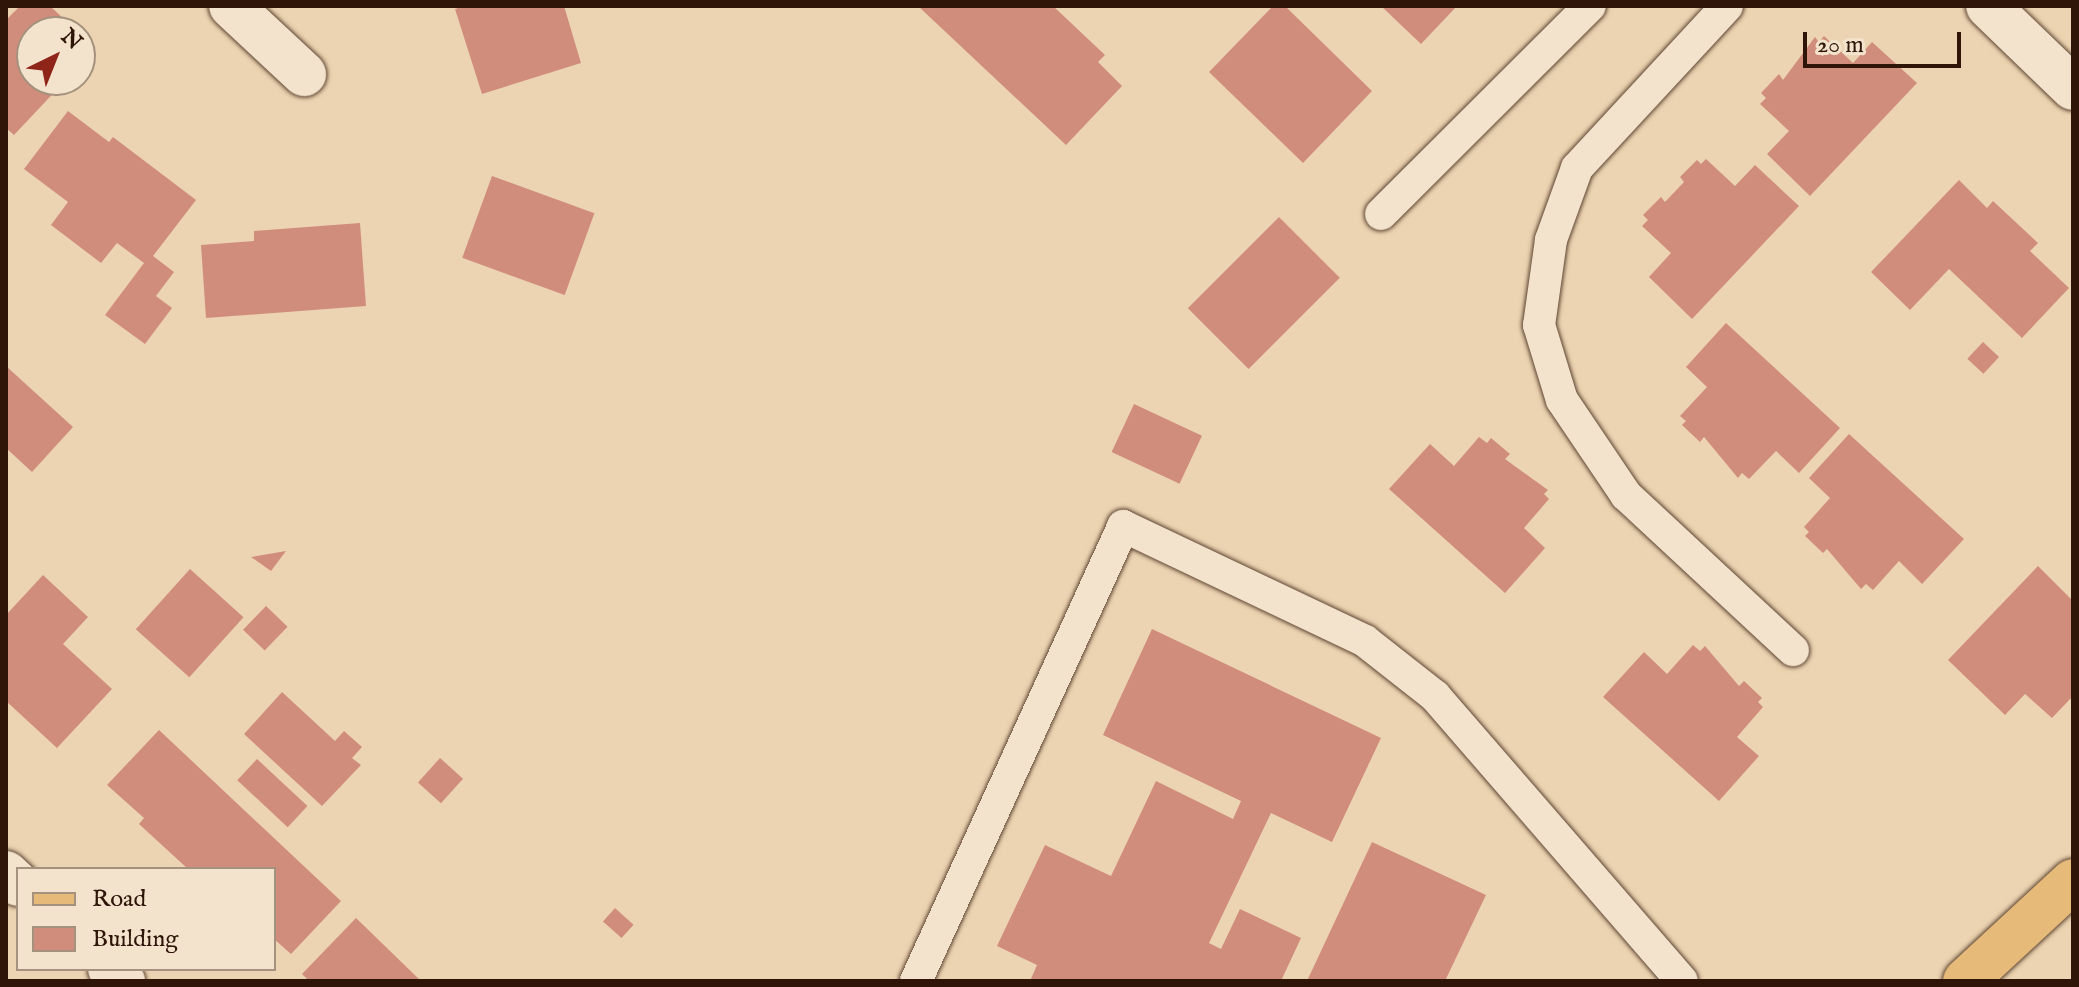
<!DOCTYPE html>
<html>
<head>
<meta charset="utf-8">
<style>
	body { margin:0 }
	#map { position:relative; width:2079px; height:987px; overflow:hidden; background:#ecd4b2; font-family:"IM FELL English",serif }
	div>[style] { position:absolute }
	.building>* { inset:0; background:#d18d7b; transform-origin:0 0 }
	.roads { filter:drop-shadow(0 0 2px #5e4532) drop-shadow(0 0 2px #5e4532) }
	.service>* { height:32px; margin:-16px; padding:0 16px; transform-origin:16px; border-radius:16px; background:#f3e3cd }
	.minor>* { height:44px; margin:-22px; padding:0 22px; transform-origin:22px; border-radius:22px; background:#f3e3cd }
	.primary>* { height:44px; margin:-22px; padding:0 22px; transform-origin:22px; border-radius:22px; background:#e6ba79 }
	span { translate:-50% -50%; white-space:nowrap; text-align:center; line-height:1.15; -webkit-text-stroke:8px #f3e3cd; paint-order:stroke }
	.frame { position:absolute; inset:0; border:8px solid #2e1508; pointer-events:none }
	.legend { position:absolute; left:16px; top:867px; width:260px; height:104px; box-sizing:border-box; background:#f3e3cd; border:2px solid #a4917e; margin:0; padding:10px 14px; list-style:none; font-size:24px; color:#2e1508 }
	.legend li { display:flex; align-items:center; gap:16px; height:40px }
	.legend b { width:40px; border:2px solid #a4917e }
	.north { position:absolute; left:16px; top:16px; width:80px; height:80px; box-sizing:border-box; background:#f3e3cd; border:2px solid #a4917e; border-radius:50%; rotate:43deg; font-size:22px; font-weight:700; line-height:32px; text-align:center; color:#2e1508 }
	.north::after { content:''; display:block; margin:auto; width:28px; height:36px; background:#8f2418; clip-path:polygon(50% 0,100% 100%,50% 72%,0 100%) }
	.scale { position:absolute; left:1803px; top:32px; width:158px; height:36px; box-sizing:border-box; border:4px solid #2e1508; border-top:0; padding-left:10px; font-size:24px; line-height:28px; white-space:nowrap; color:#2e1508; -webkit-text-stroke:6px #f3e3cd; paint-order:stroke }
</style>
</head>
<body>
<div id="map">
	<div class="building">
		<i style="clip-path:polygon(20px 6px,50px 6px,78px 32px,32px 32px,32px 80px,63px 83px,14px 135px,6px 128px,6px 20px)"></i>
		<i style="clip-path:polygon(465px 6px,564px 6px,581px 63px,482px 94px,455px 9px)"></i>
		<i style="clip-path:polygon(918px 6px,1053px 6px,1105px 55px,1098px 62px,1122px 86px,1066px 145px)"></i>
		<i style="clip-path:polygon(1273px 6px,1285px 6px,1372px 91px,1303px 163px,1209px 72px)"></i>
		<i style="clip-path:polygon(1381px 6px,1457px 6px,1421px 44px)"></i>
		<i style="clip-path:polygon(1824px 36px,1853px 63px,1872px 42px,1917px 83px,1810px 196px,1767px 154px,1789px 131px,1760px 104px,1766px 98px,1761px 93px,1779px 74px,1783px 80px,1815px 37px,1819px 42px)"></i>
		<i style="clip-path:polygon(68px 111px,109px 142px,113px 137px,196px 200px,153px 256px,174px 272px,156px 296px,172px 308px,145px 344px,105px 315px,144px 263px,117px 243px,101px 263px,51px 225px,68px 202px,24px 169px)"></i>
		<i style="clip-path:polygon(1706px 159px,1735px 186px,1755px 165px,1799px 206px,1692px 319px,1649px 277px,1671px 253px,1642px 226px,1648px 220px,1643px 215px,1661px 197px,1665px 202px,1684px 182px,1680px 177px,1697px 160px,1701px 164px)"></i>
		<i style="left:492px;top:176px;width:109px;height:87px;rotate:20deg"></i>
		<i style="clip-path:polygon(1959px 180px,1987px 208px,1993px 201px,2038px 243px,2030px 251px,2069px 288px,2022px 338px,1949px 269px,1910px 310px,1871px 272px)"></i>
		<i style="left:1279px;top:217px;width:86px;height:129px;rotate:45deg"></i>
		<i style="clip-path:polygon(360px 223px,366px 306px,206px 318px,201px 245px,254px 241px,254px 231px)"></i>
		<i style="clip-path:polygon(1726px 323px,1840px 428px,1799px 473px,1776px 451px,1749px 479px,1742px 473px,1738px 478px,1704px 437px,1700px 442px,1682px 425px,1686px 421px,1680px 416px,1707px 387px,1686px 367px)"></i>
		<i style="left:1983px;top:342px;width:22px;height:23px;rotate:43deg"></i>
		<i style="clip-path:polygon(6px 366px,73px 427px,32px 472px,6px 448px)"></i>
		<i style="left:1134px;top:404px;width:75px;height:53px;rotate:25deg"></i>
		<i style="clip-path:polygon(1849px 434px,1964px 539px,1922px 584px,1899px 561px,1873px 590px,1866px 584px,1861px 589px,1827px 549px,1823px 553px,1805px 536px,1809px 532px,1804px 527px,1830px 498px,1809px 478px)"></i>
		<i style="clip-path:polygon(1479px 437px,1487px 443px,1491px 438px,1510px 454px,1505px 459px,1548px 490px,1544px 494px,1549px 499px,1524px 528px,1545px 548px,1505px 593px,1389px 489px,1430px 444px,1454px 466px)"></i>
		<i style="clip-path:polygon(286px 551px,271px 571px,251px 557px)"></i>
		<i style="clip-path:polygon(2038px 566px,2073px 601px,2073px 696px,2052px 718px,2025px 694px,2005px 715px,1948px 660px)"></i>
		<i style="left:190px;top:569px;width:72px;height:81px;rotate:42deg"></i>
		<i style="clip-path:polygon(43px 575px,88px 617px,63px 644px,112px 689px,57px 748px,6px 701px,6px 615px)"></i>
		<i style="left:266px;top:606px;width:30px;height:33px;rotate:44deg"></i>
		<i style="clip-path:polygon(1152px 629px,1381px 738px,1332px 842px,1271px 813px,1209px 943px,1221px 949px,1240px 909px,1301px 938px,1281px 981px,1030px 981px,1037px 965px,997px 946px,1045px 845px,1111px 876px,1156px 781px,1233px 819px,1241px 801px,1103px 735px)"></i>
		<i style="clip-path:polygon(1693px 645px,1700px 651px,1705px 646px,1739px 686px,1744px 681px,1762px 698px,1758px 702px,1763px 707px,1737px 737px,1759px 756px,1719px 801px,1603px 697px,1644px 652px,1667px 674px)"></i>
		<i style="clip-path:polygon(282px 692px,335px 741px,344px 731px,362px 747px,352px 758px,361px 765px,322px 806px,244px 734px)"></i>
		<i style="clip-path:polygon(159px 730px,341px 901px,291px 954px,274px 939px,274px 869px,188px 869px,139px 824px,144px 818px,107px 785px)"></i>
		<i style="left:440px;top:758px;width:31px;height:33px;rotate:42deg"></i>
		<i style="left:257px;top:759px;width:69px;height:29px;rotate:43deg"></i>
		<i style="clip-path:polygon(1372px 842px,1486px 895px,1445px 981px,1307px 981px)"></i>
		<i style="left:615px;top:908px;width:25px;height:18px;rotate:42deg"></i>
		<i style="clip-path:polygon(356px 918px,421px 981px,309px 981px,302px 974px)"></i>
	</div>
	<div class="roads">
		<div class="service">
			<i style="left:1727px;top:6px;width:221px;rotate:132.8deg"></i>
			<i style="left:1577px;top:168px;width:77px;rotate:109.9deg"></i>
			<i style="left:1551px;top:240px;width:86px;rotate:98deg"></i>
			<i style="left:1539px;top:325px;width:78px;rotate:73deg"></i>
			<i style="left:1562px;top:400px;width:115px;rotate:56deg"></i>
			<i style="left:1626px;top:495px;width:228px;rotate:42.9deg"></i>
			<i style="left:1381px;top:214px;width:295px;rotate:-44.9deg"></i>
			<i style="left:916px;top:981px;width:500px;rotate:-65.5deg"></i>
			<i style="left:1123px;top:526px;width:268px;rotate:25.4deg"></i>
			<i style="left:1365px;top:641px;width:89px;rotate:38.2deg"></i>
			<i style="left:1435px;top:696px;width:377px;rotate:49.1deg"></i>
		</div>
		<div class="minor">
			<i style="left:231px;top:6px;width:100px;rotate:43deg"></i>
			<i style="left:1988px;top:6px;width:118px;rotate:44deg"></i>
			<i style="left:6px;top:873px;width:16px;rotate:43deg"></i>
			<i style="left:110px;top:969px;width:18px;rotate:43deg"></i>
		</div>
		<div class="primary">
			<i style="left:1965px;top:981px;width:147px;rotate:-42.8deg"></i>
		</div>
	</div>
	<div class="frame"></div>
	<ul class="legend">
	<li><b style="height:10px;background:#e6ba79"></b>Road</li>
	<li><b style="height:22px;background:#d18d7b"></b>Building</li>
	</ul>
	<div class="north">N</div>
	<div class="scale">20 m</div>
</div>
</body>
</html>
